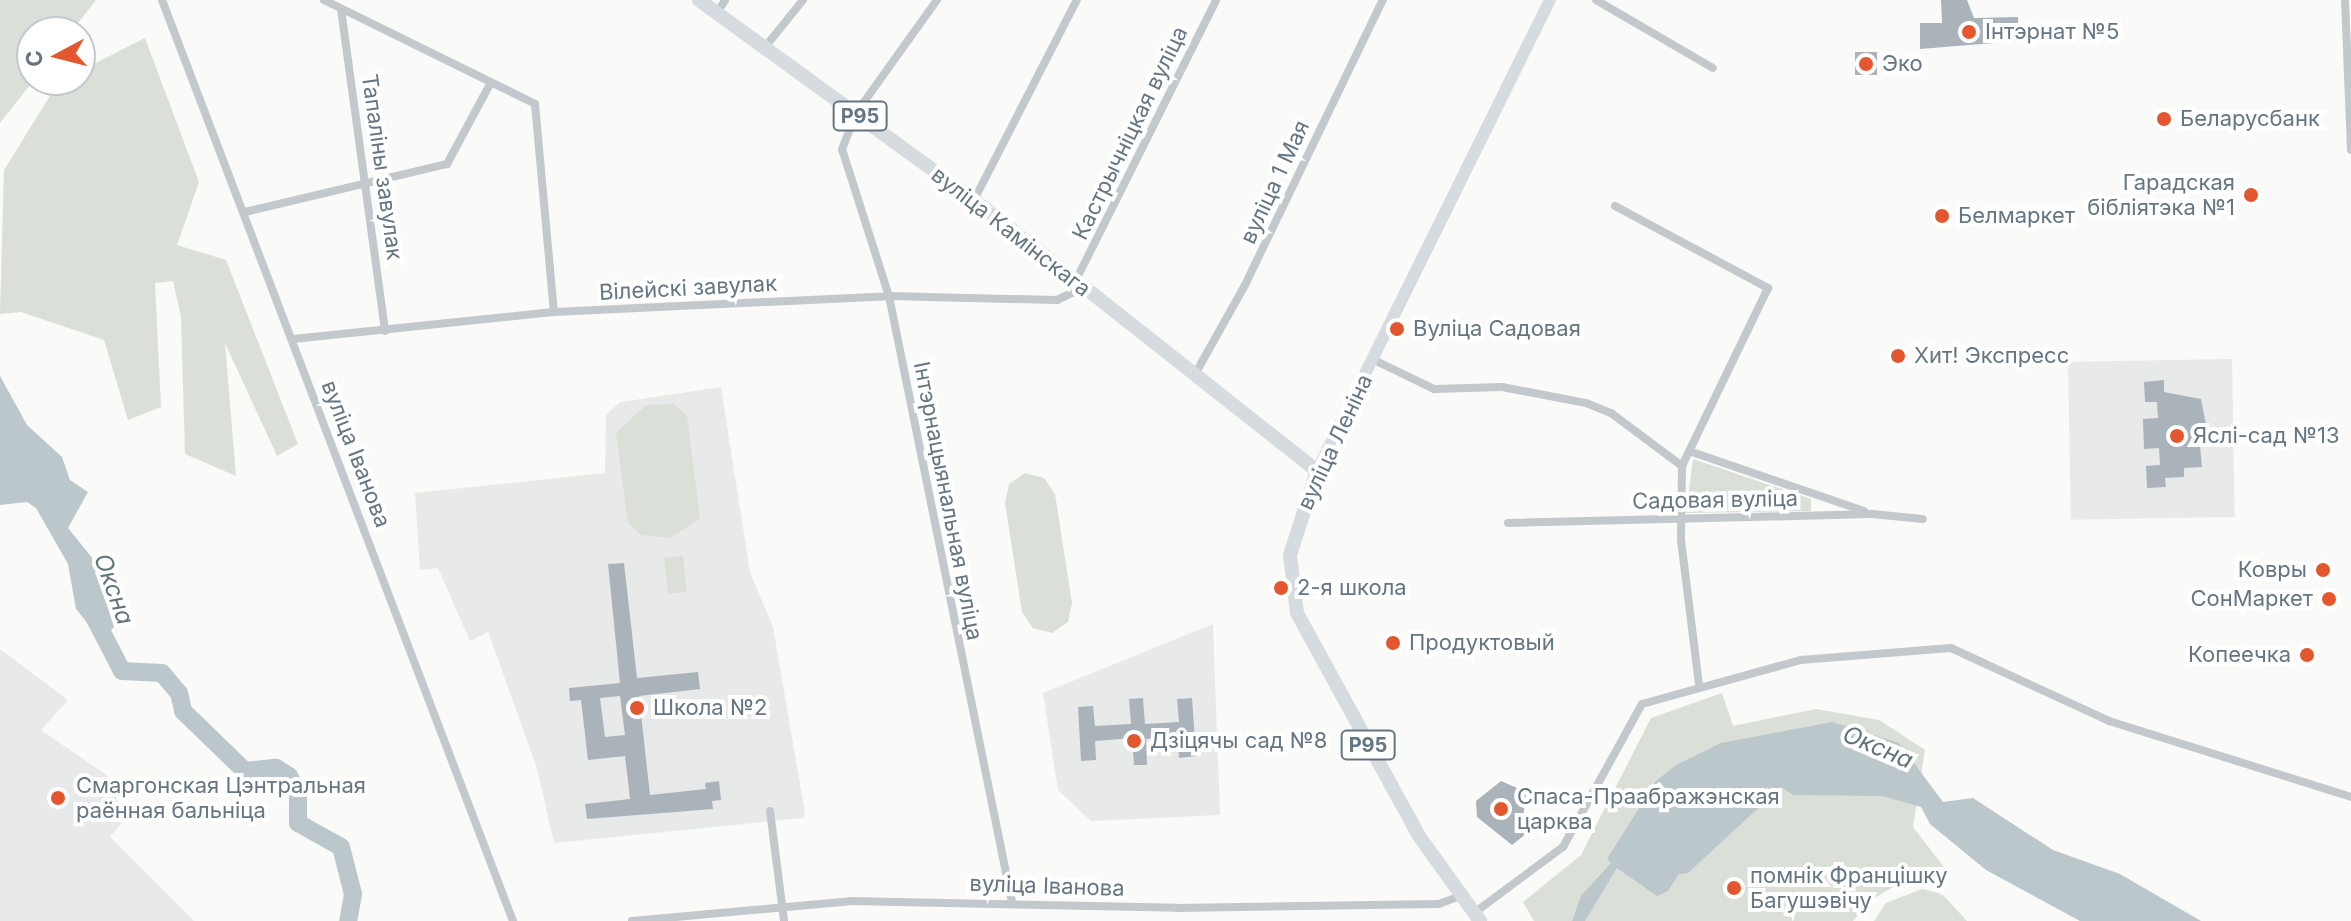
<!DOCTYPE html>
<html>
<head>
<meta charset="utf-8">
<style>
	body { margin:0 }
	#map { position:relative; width:2351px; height:921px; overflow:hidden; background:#fafaf8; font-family:Inter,sans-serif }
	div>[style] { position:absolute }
	.built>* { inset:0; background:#e8e9e9; transform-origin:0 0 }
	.green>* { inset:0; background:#dadfd7; transform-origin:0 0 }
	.water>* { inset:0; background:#bbc7cb }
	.river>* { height:18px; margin:-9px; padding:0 9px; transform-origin:9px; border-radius:9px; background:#bbc7cb }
	.building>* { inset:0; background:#aab3b9; transform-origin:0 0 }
	.minor>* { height:8px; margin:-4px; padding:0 4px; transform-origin:4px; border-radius:4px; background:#c3c8cc }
	.secondary>* { height:12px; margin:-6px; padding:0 6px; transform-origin:6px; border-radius:6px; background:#d6dbdf }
	.primary>* { height:14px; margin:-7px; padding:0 7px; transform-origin:7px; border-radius:7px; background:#d6dbdf }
	.dots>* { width:22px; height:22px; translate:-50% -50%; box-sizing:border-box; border:4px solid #fff; border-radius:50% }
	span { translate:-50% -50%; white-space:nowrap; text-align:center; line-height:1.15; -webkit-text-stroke:8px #fff; paint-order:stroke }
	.shield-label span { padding:2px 6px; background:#fff; border:2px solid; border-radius:6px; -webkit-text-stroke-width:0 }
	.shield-label { font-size:20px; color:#657683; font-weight:700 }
	.poi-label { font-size:22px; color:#657683 }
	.left { translate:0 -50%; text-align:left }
	.right { translate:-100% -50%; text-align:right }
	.street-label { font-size:22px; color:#657683 }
	.water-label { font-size:24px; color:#60757c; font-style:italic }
	.north { position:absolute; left:16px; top:16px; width:80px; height:80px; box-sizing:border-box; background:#fff; border:2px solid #c1c8cd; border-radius:50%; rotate:263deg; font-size:22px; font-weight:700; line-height:32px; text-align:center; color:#657683 }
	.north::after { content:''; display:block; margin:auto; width:28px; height:36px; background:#e4572e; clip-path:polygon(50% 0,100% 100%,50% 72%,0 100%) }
</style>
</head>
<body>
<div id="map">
	<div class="built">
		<i style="left:2232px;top:359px;width:158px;height:164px;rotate:89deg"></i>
		<i style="clip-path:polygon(721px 387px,750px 572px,773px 627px,805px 813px,803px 818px,554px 843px,537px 768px,488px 632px,470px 641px,438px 568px,420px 570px,415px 493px,605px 473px,606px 414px,621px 402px)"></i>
		<i style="clip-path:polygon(1213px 624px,1220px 815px,1091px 821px,1058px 790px,1043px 693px)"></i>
		<i style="clip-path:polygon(0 649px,68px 700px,41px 730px,108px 776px,124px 820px,110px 837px,194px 921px,0 921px)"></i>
	</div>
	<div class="green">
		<i style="clip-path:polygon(0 0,96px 0,71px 32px,32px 32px,34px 80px,0 123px)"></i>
		<i style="clip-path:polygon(145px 38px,199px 182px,177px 245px,226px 260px,298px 444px,277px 456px,225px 343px,236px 476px,185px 454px,181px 317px,173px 281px,155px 283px,161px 407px,128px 420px,104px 340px,21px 312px,0 314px,4px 170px,58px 83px,80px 80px,80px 71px)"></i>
		<i style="clip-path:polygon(674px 404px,687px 416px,700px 518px,671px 538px,641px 535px,628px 523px,616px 433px,646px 405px)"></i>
		<i style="clip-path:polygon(1693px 459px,1811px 499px,1811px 511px,1686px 513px)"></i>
		<i style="clip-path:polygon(1025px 473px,1044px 478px,1055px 494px,1072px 603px,1068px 622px,1052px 633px,1033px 628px,1022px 612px,1005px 503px,1009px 484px)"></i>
		<i style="left:683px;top:556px;width:36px;height:19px;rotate:84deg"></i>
		<i style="clip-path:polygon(1722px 693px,1733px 726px,1816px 709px,1879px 720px,1925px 750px,1913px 827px,1950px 875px,1905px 880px,1876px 897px,1853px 921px,1534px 921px,1523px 902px,1581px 855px,1651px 718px)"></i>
		<i style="clip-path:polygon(1922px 889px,1942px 894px,1967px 921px,1874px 921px,1886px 903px)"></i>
	</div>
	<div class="water">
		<i style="clip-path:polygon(0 376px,27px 425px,62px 457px,70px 480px,88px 492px,68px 528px,93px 559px,114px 627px,101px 640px,76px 609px,68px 564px,36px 508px,27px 502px,0 505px)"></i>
		<i style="clip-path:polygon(1832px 722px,1899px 743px,1943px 802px,1973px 798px,2053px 850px,2120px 874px,2201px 921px,2080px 921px,1986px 870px,1930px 824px,1921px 807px,1883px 796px,1793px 795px,1781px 787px,1688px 873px,1679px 874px,1668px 891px,1657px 896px,1617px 868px,1585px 921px,1572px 921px,1581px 896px,1611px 863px,1607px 859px,1656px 781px,1676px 765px,1721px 743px)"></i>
	</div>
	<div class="river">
		<i style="left:93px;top:615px;width:63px;rotate:62.6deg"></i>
		<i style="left:122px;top:671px;width:40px;rotate:2.9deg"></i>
		<i style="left:162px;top:673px;width:26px;rotate:50deg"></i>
		<i style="left:179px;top:693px;width:18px;rotate:77deg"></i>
		<i style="left:183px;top:711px;width:86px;rotate:44.1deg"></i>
		<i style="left:245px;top:771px;width:31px;rotate:-6deg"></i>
		<i style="left:276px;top:768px;width:15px;rotate:32deg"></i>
		<i style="left:289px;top:776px;width:18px;rotate:61deg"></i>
		<i style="left:298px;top:792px;width:31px;rotate:90deg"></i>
		<i style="left:298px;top:823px;width:49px;rotate:29.2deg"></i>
		<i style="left:341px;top:847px;width:49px;rotate:75.7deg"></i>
		<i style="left:353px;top:894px;width:27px;rotate:100deg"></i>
	</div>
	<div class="building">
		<i style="clip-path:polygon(1941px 0,1967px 0,1974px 18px,2018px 17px,2019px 41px,1920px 49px,1920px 23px,1942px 23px)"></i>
		<i style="left:1877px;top:52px;width:23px;height:22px;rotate:90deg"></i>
		<i style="clip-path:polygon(2164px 380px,2164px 392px,2201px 399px,2210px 445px,2200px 446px,2202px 467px,2184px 468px,2184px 477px,2165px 478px,2166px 487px,2147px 488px,2146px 466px,2160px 465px,2159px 448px,2144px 449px,2143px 419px,2158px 418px,2157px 402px,2145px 402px,2144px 382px)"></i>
		<i style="clip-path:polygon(evenodd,624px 563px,637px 678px,698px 672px,700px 689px,639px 696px,650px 795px,706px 789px,705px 783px,719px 781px,721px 800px,712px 801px,713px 809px,587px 819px,585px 804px,630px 799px,625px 756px,588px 760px,581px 700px,570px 701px,569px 688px,620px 683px,608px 564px,624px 563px,620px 696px,625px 735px,605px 737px,600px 698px,620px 696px)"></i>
		<i style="clip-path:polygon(1143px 698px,1145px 724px,1179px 722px,1177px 699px,1192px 698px,1196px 756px,1179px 758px,1178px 736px,1146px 739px,1147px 765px,1134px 765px,1132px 738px,1095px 741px,1096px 760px,1081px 761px,1078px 707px,1093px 706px,1095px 726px,1131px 724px,1129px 699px)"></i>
		<i style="clip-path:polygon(1501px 781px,1526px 792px,1523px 820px,1531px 830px,1512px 845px,1477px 817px,1476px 801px)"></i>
	</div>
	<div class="minor">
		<i style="left:162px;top:0;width:986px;rotate:69.14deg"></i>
		<i style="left:324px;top:0;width:235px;rotate:26.2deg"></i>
		<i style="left:535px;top:104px;width:209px;rotate:84.8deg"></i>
		<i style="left:937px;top:0;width:139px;rotate:125.6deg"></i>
		<i style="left:856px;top:113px;width:39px;rotate:111deg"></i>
		<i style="left:842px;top:149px;width:154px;rotate:72.3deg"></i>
		<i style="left:889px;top:296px;width:618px;rotate:78.53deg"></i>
		<i style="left:1596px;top:0;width:135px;rotate:30.2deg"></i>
		<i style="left:2345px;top:0;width:150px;rotate:87.7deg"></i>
		<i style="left:341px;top:9px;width:325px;rotate:82.2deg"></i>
		<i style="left:717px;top:13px;width:15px;rotate:-58deg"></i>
		<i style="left:766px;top:46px;width:59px;rotate:-51.2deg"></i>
		<i style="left:974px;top:200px;width:225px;rotate:-62.8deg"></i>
		<i style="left:1615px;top:206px;width:174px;rotate:28.2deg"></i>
		<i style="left:1768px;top:288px;width:198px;rotate:115.8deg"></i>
		<i style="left:1682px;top:466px;width:74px;rotate:90.8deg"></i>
		<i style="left:1681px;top:540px;width:145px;rotate:82.9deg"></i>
		<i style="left:245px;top:212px;width:208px;rotate:-13.4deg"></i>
		<i style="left:447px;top:164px;width:89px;rotate:-61.7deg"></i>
		<i style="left:1075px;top:282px;width:315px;rotate:-63.4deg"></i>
		<i style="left:293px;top:339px;width:262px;rotate:-5.9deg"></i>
		<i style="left:554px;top:312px;width:335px;rotate:-2.7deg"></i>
		<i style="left:889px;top:296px;width:168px;rotate:1.4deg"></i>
		<i style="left:1057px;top:300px;width:29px;rotate:-25deg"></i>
		<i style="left:1374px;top:360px;width:67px;rotate:25.8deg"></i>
		<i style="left:1434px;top:389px;width:68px;rotate:-1.7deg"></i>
		<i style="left:1502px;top:387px;width:86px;rotate:10.8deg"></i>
		<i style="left:1586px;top:403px;width:27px;rotate:22deg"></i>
		<i style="left:1611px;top:413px;width:89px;rotate:36.7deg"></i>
		<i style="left:1194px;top:376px;width:104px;rotate:-60.7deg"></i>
		<i style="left:1245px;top:285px;width:317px;rotate:-64.2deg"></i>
		<i style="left:1689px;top:451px;width:185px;rotate:18.9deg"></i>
		<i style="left:1508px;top:523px;width:364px;rotate:-1.4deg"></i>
		<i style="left:1872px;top:514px;width:51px;rotate:5.6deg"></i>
		<i style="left:770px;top:811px;width:111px;rotate:82.7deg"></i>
		<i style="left:1474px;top:913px;width:111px;rotate:-36.6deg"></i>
		<i style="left:1563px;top:847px;width:163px;rotate:-61.1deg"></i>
		<i style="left:1642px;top:704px;width:165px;rotate:-15.5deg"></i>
		<i style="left:1801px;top:660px;width:150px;rotate:-4.6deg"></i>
		<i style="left:1951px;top:648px;width:174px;rotate:24.8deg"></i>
		<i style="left:2109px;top:721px;width:254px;rotate:17.4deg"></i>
		<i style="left:632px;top:921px;width:219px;rotate:-5.2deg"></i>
		<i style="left:850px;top:901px;width:327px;rotate:1.2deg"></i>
		<i style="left:1177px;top:908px;width:262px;rotate:-0.9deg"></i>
		<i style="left:1439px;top:904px;width:22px;rotate:-21deg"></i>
	</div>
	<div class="secondary">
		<i style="left:1317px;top:471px;width:525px;rotate:-63.68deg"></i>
	</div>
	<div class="primary">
		<i style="left:699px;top:0;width:340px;rotate:36deg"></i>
		<i style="left:974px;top:200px;width:437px;rotate:38.3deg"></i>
		<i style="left:1317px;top:471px;width:88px;rotate:107.8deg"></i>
		<i style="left:1290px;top:555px;width:58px;rotate:83.1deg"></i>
		<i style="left:1297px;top:613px;width:254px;rotate:61.3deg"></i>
		<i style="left:1419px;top:836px;width:105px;rotate:54.3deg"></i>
	</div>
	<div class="dots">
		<i style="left:1969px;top:32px;background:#e4572e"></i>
		<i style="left:1866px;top:64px;background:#e4572e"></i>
		<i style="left:2164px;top:119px;background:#e4572e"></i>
		<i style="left:2251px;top:195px;background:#e4572e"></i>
		<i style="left:1942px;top:216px;background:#e4572e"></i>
		<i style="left:1397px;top:329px;background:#e4572e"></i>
		<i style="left:1898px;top:356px;background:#e4572e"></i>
		<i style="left:2177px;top:436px;background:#e4572e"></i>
		<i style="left:2323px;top:570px;background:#e4572e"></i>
		<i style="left:1281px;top:588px;background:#e4572e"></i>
		<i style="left:2329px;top:599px;background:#e4572e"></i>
		<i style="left:1393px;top:643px;background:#e4572e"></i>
		<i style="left:2307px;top:655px;background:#e4572e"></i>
		<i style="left:637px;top:708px;background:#e4572e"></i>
		<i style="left:1134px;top:741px;background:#e4572e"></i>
		<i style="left:58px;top:798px;background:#e4572e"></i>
		<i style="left:1501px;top:809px;background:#e4572e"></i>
		<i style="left:1734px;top:888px;background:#e4572e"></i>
	</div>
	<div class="shield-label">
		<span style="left:860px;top:116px">Р95</span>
		<span style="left:1368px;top:745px">Р95</span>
	</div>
	<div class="poi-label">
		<span class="left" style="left:1985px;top:32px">Інтэрнат №5</span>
		<span class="left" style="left:1882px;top:64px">Эко</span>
		<span class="left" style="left:2180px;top:119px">Беларусбанк</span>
		<span class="right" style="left:2235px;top:195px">Гарадская<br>бібліятэка №1</span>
		<span class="left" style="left:1958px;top:216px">Белмаркет</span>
		<span class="left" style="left:1413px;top:329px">Вуліца Садовая</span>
		<span class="left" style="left:1914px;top:356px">Хит! Экспресс</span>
		<span class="left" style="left:2193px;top:436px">Яслі-сад №13</span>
		<span class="right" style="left:2307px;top:570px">Ковры</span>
		<span class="left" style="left:1297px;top:588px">2-я школа</span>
		<span class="right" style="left:2313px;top:599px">СонМаркет</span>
		<span class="left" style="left:1409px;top:643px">Продуктовый</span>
		<span class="right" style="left:2291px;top:655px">Копеечка</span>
		<span class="left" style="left:653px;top:708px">Школа №2</span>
		<span class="left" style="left:1150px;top:741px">Дзіцячы сад №8</span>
		<span class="left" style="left:76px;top:798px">Смаргонская Цэнтральная<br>раённая бальніца</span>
		<span class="left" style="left:1517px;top:809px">Спаса-Праабражэнская<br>царква</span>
		<span class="left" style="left:1750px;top:888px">помнік Францішку<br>Багушэвічу</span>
	</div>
	<div class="street-label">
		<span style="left:1130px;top:133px;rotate:-64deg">Кастрычніцкая вуліца</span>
		<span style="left:382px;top:167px;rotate:82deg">Тапаліны завулак</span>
		<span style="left:1275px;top:182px;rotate:-65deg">вуліца 1 Мая</span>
		<span style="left:1011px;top:232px;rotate:38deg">вуліца Камінскага</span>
		<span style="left:688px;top:288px;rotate:-3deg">Вілейскі завулак</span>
		<span style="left:1335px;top:442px;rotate:-65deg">вуліца Леніна</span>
		<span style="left:356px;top:454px;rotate:69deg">вуліца Іванова</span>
		<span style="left:1715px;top:500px;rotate:-1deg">Садовая вуліца</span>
		<span style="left:948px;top:501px;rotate:79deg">Інтэрнацыянальная вуліца</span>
		<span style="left:1047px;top:886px;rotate:2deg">вуліца Іванова</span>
	</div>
	<div class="water-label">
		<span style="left:114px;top:589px;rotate:70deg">Оксна</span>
		<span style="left:1878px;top:747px;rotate:23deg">Оксна</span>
	</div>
	<div class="north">С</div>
</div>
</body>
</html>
